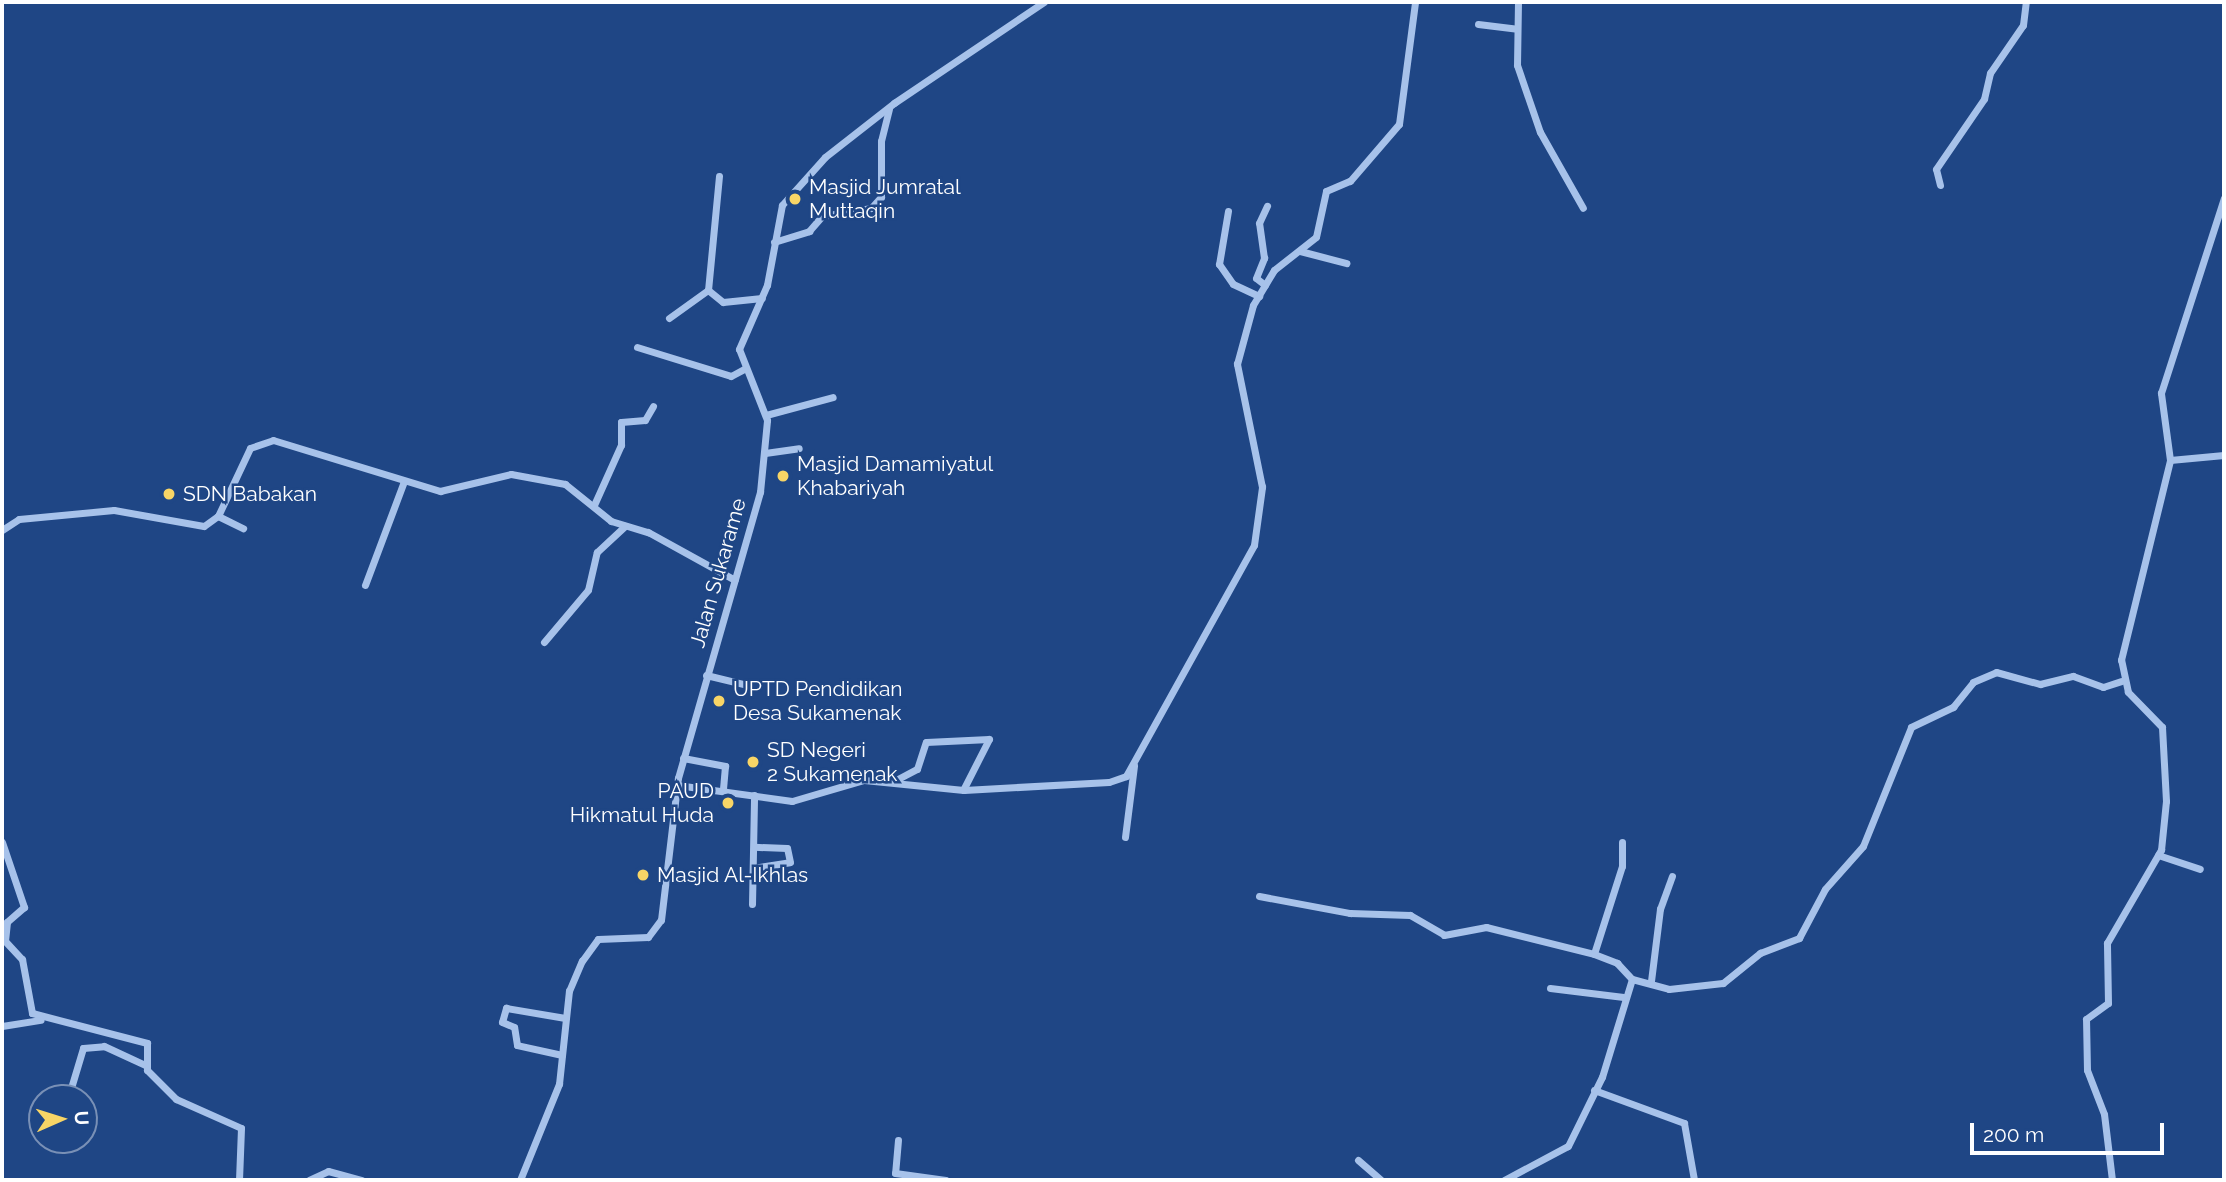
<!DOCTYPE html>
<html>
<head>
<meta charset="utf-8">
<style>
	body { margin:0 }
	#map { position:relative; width:2226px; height:1182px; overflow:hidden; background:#1f4685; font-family:Raleway,sans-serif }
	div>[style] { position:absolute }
	.street>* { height:7px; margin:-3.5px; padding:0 3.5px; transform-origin:3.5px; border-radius:3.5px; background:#a7c2ea }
	.dots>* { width:19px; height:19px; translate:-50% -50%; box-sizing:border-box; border:4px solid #1f4685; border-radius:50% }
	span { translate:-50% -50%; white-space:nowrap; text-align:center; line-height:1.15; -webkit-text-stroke:5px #1f4685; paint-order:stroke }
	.poi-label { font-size:21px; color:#fff }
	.left { translate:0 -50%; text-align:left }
	.right { translate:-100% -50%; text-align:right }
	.street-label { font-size:21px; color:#fff }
	.frame { position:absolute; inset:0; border:4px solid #fff; pointer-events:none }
	.north { position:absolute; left:28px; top:1084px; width:70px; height:70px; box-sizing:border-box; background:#1f4685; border:2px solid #7990b6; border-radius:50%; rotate:87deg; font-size:19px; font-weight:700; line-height:28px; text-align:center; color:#fff }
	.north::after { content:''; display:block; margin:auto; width:24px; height:32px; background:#f8d566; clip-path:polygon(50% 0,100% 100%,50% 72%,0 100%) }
	.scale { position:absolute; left:1970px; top:1123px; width:194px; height:32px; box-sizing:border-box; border:4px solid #fff; border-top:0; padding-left:9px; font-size:21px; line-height:24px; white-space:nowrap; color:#fff; -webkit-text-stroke:5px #1f4685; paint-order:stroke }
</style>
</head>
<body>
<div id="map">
	<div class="street">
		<i style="left:1518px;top:2px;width:63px;rotate:90.9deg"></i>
		<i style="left:1517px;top:65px;width:71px;rotate:71.1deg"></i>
		<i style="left:1540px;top:132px;width:87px;rotate:60.5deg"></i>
		<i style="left:1478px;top:24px;width:39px;rotate:7deg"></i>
		<i style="left:719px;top:176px;width:115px;rotate:95.5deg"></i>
		<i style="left:708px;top:290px;width:19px;rotate:39deg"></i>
		<i style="left:723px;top:302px;width:39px;rotate:-6deg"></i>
		<i style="left:1940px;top:185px;width:16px;rotate:-104deg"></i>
		<i style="left:1936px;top:169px;width:85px;rotate:-55.6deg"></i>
		<i style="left:1984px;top:99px;width:27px;rotate:-77deg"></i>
		<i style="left:1990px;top:73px;width:58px;rotate:-55.5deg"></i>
		<i style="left:2023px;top:25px;width:23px;rotate:-83deg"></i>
		<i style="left:1228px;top:211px;width:54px;rotate:99.6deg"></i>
		<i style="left:1219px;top:264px;width:24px;rotate:55deg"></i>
		<i style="left:1233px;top:284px;width:29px;rotate:25deg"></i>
		<i style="left:774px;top:242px;width:37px;rotate:-17deg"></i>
		<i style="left:809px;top:231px;width:20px;rotate:-49deg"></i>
		<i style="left:822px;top:216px;width:50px;rotate:-9.3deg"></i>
		<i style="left:871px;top:208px;width:15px;rotate:-48deg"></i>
		<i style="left:881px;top:197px;width:56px;rotate:-90deg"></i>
		<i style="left:881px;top:141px;width:33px;rotate:-76deg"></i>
		<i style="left:1300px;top:251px;width:48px;rotate:14.6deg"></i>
		<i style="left:1265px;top:285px;width:11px;rotate:-142deg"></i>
		<i style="left:1256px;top:278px;width:22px;rotate:-68deg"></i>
		<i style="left:1264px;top:258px;width:35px;rotate:-98deg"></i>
		<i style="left:1259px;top:223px;width:19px;rotate:-65deg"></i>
		<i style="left:669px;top:318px;width:48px;rotate:-35.7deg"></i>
		<i style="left:637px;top:347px;width:98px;rotate:17.1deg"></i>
		<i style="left:731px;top:376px;width:15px;rotate:-28deg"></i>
		<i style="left:766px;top:415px;width:69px;rotate:-15deg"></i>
		<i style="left:765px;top:453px;width:34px;rotate:-8deg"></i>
		<i style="left:2170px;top:460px;width:54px;rotate:-5.3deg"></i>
		<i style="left:594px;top:505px;width:66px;rotate:-65.8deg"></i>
		<i style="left:621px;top:445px;width:23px;rotate:-90deg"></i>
		<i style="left:621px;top:422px;width:24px;rotate:-5deg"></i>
		<i style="left:645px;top:420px;width:16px;rotate:-60deg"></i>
		<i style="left:218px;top:516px;width:28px;rotate:26deg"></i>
		<i style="left:2px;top:530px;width:20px;rotate:-33deg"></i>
		<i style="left:19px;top:519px;width:95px;rotate:-5.4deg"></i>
		<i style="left:114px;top:510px;width:91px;rotate:10.1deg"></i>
		<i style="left:204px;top:526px;width:17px;rotate:-36deg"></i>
		<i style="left:218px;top:516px;width:75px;rotate:-64.8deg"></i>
		<i style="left:250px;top:448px;width:24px;rotate:-19deg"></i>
		<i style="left:273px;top:440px;width:175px;rotate:17deg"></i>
		<i style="left:440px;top:491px;width:73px;rotate:-13.5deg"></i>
		<i style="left:511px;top:474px;width:55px;rotate:10.5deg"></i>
		<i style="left:565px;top:484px;width:59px;rotate:38.8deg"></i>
		<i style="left:611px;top:521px;width:39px;rotate:17deg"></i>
		<i style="left:648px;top:532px;width:99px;rotate:28.9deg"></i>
		<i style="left:365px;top:585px;width:111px;rotate:-69.4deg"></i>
		<i style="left:544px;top:642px;width:68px;rotate:-49.8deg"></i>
		<i style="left:588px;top:590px;width:39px;rotate:-77deg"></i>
		<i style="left:597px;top:552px;width:38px;rotate:-43deg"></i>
		<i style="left:706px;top:675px;width:42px;rotate:13.7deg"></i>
		<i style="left:683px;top:758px;width:43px;rotate:10.8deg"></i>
		<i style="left:725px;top:766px;width:25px;rotate:95deg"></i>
		<i style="left:894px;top:781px;width:26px;rotate:-28deg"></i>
		<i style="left:917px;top:769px;width:28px;rotate:-72deg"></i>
		<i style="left:926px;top:742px;width:63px;rotate:-2.7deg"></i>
		<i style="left:989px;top:739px;width:57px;rotate:117deg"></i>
		<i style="left:677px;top:785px;width:116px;rotate:7.9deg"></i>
		<i style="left:792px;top:801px;width:75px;rotate:-16.3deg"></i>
		<i style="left:864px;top:780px;width:100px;rotate:5.7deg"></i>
		<i style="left:964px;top:790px;width:145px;rotate:-3.2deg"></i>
		<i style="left:1109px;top:782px;width:18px;rotate:-19deg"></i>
		<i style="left:1126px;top:776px;width:264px;rotate:-61deg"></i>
		<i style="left:1254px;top:545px;width:59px;rotate:-82.1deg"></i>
		<i style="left:1262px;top:487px;width:126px;rotate:-101.5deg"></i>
		<i style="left:1237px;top:364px;width:61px;rotate:-74.8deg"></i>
		<i style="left:1253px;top:305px;width:41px;rotate:-59deg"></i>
		<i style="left:1274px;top:270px;width:53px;rotate:-38.2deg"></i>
		<i style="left:1316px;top:237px;width:47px;rotate:-77.7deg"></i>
		<i style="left:1326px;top:191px;width:26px;rotate:-23deg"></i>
		<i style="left:1350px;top:181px;width:75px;rotate:-49.3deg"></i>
		<i style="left:1399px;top:124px;width:123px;rotate:-82.5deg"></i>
		<i style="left:1125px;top:837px;width:72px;rotate:-82.8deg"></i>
		<i style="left:2px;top:842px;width:69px;rotate:71.3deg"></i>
		<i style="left:24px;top:907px;width:23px;rotate:139deg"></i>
		<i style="left:7px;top:922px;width:19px;rotate:96deg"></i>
		<i style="left:5px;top:941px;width:25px;rotate:47deg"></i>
		<i style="left:22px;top:959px;width:55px;rotate:79.5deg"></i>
		<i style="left:32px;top:1013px;width:119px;rotate:14.6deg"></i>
		<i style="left:147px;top:1043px;width:27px;rotate:90deg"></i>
		<i style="left:147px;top:1070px;width:41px;rotate:45deg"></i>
		<i style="left:176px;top:1099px;width:71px;rotate:24deg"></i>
		<i style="left:241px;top:1128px;width:52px;rotate:92.2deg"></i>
		<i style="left:1622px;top:842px;width:24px;rotate:90deg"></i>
		<i style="left:1622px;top:866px;width:92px;rotate:107.7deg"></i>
		<i style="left:1594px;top:954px;width:25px;rotate:21deg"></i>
		<i style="left:1617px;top:963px;width:22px;rotate:47deg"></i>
		<i style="left:2158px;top:855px;width:44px;rotate:18.4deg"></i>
		<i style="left:753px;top:868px;width:37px;rotate:-9deg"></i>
		<i style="left:790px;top:862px;width:14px;rotate:-102deg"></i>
		<i style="left:787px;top:848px;width:33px;rotate:-178deg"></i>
		<i style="left:1259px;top:896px;width:93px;rotate:10.6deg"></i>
		<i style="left:1350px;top:913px;width:60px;rotate:1.9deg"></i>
		<i style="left:1410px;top:915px;width:39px;rotate:30deg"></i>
		<i style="left:1444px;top:935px;width:43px;rotate:-10.8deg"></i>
		<i style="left:1486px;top:927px;width:111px;rotate:14deg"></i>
		<i style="left:752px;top:904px;width:109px;rotate:-88.9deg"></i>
		<i style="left:1651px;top:981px;width:73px;rotate:-82.9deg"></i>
		<i style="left:1660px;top:909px;width:35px;rotate:-70deg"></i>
		<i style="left:1550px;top:988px;width:74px;rotate:7deg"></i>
		<i style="left:2px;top:1026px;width:39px;rotate:-9deg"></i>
		<i style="left:562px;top:1055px;width:46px;rotate:-167.5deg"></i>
		<i style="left:517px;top:1045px;width:18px;rotate:-99deg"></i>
		<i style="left:514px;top:1027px;width:13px;rotate:-157deg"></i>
		<i style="left:502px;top:1022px;width:15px;rotate:-74deg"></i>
		<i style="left:506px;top:1008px;width:60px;rotate:9.6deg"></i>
		<i style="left:1594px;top:1090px;width:96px;rotate:20.1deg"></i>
		<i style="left:1684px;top:1123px;width:58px;rotate:80deg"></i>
		<i style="left:68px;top:1098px;width:52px;rotate:-73.3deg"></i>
		<i style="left:83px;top:1048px;width:21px;rotate:-5deg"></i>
		<i style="left:104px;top:1046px;width:45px;rotate:24.9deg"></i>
		<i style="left:898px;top:1140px;width:33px;rotate:95deg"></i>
		<i style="left:895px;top:1173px;width:51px;rotate:7.8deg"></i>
		<i style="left:1358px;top:1160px;width:30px;rotate:41deg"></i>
		<i style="left:309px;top:1180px;width:21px;rotate:-25deg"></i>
		<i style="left:328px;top:1171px;width:35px;rotate:15deg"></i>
		<i style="left:520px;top:1180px;width:104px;rotate:-67.9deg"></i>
		<i style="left:559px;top:1084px;width:94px;rotate:-83.9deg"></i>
		<i style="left:569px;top:991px;width:33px;rotate:-67deg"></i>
		<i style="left:582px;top:961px;width:27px;rotate:-54deg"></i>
		<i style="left:598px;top:939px;width:50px;rotate:-2.3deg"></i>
		<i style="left:648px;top:937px;width:21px;rotate:-53deg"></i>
		<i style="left:661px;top:920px;width:143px;rotate:-83.2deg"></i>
		<i style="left:678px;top:778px;width:298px;rotate:-74deg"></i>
		<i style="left:760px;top:492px;width:72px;rotate:-84.4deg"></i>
		<i style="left:767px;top:420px;width:76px;rotate:-111.5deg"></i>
		<i style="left:739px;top:349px;width:70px;rotate:-66.4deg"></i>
		<i style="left:767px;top:285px;width:81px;rotate:-79.4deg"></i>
		<i style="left:782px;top:205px;width:64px;rotate:-48.1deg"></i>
		<i style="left:825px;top:157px;width:88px;rotate:-38deg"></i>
		<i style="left:894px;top:103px;width:181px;rotate:-34deg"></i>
		<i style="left:1504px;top:1180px;width:72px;rotate:-28deg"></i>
		<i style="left:1568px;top:1146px;width:77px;rotate:-63.8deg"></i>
		<i style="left:1602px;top:1077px;width:102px;rotate:-73deg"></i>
		<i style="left:1632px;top:979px;width:38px;rotate:15deg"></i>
		<i style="left:1669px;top:989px;width:54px;rotate:-6.3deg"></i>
		<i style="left:1723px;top:983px;width:48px;rotate:-39deg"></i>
		<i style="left:1760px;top:953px;width:42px;rotate:-21deg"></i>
		<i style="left:1799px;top:938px;width:55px;rotate:-62deg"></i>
		<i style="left:1825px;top:889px;width:57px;rotate:-48.5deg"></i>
		<i style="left:1863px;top:846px;width:128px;rotate:-68deg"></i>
		<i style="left:1911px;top:727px;width:47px;rotate:-25.5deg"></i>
		<i style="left:1953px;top:707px;width:32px;rotate:-51deg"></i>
		<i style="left:1973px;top:682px;width:25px;rotate:-23deg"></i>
		<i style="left:1996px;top:672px;width:46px;rotate:15.3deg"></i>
		<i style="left:2040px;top:684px;width:34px;rotate:-14deg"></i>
		<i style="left:2073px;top:676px;width:32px;rotate:20deg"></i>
		<i style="left:2103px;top:687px;width:19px;rotate:-18deg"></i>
		<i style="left:2112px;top:1180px;width:66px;rotate:-96.9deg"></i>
		<i style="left:2104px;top:1114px;width:47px;rotate:-111.1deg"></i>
		<i style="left:2087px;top:1070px;width:51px;rotate:-91.1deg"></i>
		<i style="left:2086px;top:1019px;width:27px;rotate:-36deg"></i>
		<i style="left:2108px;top:1003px;width:60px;rotate:-91deg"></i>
		<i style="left:2107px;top:943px;width:108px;rotate:-59.9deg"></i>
		<i style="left:2161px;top:850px;width:49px;rotate:-84.2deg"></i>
		<i style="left:2166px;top:801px;width:74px;rotate:-93.1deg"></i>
		<i style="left:2162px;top:727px;width:49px;rotate:-134.2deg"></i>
		<i style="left:2128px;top:692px;width:33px;rotate:-102deg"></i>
		<i style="left:2121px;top:660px;width:206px;rotate:-76.2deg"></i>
		<i style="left:2170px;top:460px;width:68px;rotate:-97.7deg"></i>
		<i style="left:2161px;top:393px;width:205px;rotate:-72.1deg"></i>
	</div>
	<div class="dots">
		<i style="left:795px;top:199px;background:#f8d566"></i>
		<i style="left:783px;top:476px;background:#f8d566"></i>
		<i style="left:169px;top:494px;background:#f8d566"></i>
		<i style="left:719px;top:701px;background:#f8d566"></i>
		<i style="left:753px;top:762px;background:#f8d566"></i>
		<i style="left:728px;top:803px;background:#f8d566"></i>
		<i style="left:643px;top:875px;background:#f8d566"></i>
	</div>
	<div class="poi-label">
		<span class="left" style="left:809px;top:199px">Masjid Jumratal<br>Muttaqin</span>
		<span class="left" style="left:797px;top:476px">Masjid Damamiyatul<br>Khabariyah</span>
		<span class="left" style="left:183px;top:494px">SDN Babakan</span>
		<span class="left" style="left:733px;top:701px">UPTD Pendidikan<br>Desa Sukamenak</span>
		<span class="left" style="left:767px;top:762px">SD Negeri<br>2 Sukamenak</span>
		<span class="right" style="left:714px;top:803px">PAUD<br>Hikmatul Huda</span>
		<span class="left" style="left:657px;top:875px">Masjid Al-Ikhlas</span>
	</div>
	<div class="street-label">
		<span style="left:718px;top:573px;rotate:-74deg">Jalan Sukarame</span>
	</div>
	<div class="frame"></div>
	<div class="north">U</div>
	<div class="scale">200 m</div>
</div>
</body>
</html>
